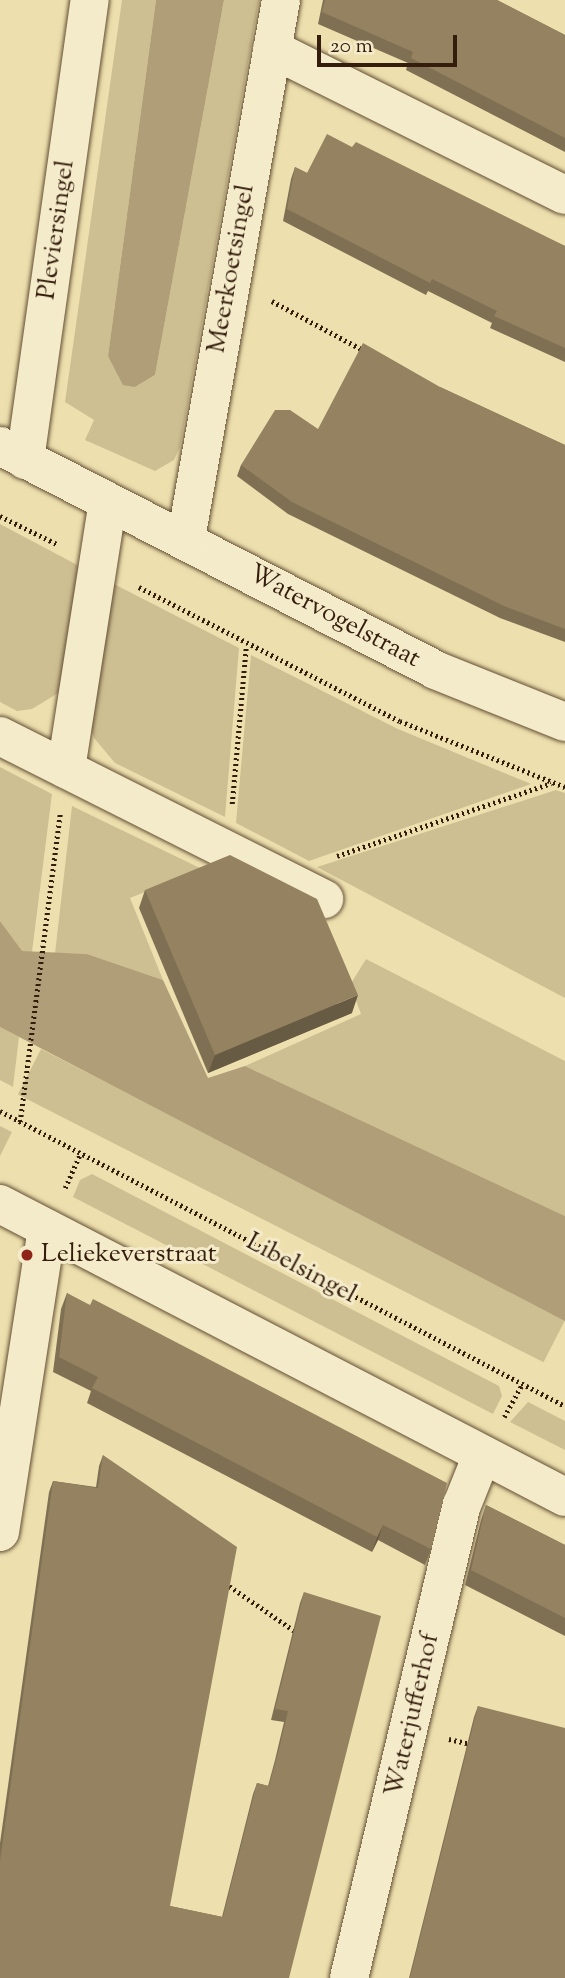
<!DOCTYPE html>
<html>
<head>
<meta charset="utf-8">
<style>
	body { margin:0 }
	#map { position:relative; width:565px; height:1978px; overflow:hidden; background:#eee0ae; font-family:"Sorts Mill Goudy",serif }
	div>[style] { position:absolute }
	.green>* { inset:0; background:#cebf92; transform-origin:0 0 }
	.water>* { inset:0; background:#af9e77 }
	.path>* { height:4.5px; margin-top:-2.25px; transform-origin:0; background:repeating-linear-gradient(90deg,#341d0c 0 2px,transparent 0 5.5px) }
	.roads { filter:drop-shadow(0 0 2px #624e34) drop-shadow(0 0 2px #624e34) }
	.street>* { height:38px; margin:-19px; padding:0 19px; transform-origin:19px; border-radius:19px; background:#f4ebca }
	.wall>* { inset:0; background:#807053 }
	.shaded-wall>* { inset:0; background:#685b43 }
	.building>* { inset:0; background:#958260 }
	.dots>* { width:19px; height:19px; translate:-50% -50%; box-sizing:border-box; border:4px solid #f4ebca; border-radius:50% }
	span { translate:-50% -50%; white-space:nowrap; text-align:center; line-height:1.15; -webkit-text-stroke:6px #f4ebca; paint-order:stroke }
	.street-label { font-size:26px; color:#341d0c }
	.poi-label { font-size:26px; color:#341d0c }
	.left { translate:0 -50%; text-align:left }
	.scale { position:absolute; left:317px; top:35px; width:140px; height:32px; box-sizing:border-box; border:4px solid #341d0c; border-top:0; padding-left:9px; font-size:21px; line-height:24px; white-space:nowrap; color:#341d0c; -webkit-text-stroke:5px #f4ebca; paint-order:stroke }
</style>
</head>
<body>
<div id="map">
	<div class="green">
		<i style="clip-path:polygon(122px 0,156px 0,108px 356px,135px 387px,155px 375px,224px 0,259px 0,180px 447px,174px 460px,155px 471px,85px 440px,94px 420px,65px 402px)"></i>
		<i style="clip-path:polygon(0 524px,83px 568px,63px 690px,32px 709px,17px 711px,0 702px)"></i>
		<i style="clip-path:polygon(110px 582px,239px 648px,225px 817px,115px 763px,94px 738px,88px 720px)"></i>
		<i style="clip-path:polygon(251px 655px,398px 729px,531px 784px,309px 861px,236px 823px)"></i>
		<i style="clip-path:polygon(0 767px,52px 794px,32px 952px,21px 951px,0 921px)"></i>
		<i style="clip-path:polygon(556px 790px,565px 793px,565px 998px,317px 867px)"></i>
		<i style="clip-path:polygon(72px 806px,202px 869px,130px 898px,163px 980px,87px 954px,55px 953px)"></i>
		<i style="clip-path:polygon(366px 959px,565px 1061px,565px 1216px,245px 1066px,361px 1014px,350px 985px)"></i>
		<i style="clip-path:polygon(0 1027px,19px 1037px,13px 1087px,0 1080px)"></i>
		<i style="left:41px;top:1049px;width:590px;height:51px;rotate:27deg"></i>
		<i style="clip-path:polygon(0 1126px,12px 1132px,0 1156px)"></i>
		<i style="clip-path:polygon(92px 1174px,499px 1386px,502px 1396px,493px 1414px,73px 1197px,80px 1180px)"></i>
		<i style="clip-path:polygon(528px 1402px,565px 1421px,565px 1450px,510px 1422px)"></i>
	</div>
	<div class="water">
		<i style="clip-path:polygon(156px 0,224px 0,155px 375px,135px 387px,123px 385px,108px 356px)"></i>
		<i style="clip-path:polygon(0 921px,22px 951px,87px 954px,163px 980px,208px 1078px,245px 1066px,565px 1216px,565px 1321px,0 1027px)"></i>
	</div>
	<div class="path">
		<i style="left:272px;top:301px;width:106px;rotate:28.3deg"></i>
		<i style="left:0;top:516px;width:64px;rotate:26.2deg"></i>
		<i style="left:139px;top:587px;width:293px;rotate:27.2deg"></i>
		<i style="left:400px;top:721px;width:178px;rotate:21.8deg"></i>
		<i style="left:232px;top:804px;width:158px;rotate:-84.9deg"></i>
		<i style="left:337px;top:856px;width:226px;rotate:-18.8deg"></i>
		<i style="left:0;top:1111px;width:637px;rotate:27.57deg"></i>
		<i style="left:20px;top:1122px;width:311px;rotate:-82.6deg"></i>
		<i style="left:65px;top:1188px;width:37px;rotate:-66deg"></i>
		<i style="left:504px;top:1417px;width:38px;rotate:-61deg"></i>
		<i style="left:225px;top:1583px;width:86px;rotate:34.6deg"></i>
		<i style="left:449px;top:1739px;width:23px;rotate:13deg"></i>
	</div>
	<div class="roads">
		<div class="street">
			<i style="left:272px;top:49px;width:327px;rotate:26.5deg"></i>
			<i style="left:0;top:446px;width:489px;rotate:27.2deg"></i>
			<i style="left:435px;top:670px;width:140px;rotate:21.8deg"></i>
			<i style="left:25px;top:460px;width:465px;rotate:-82deg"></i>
			<i style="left:186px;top:539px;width:547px;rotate:-80deg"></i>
			<i style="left:0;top:736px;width:363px;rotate:26.7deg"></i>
			<i style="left:66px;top:769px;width:270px;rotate:-81.1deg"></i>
			<i style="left:0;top:1204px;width:636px;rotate:27.41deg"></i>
			<i style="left:0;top:1532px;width:307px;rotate:-81.2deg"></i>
			<i style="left:349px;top:1978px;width:486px;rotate:-76.6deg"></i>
			<i style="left:462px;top:1505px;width:54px;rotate:-68.2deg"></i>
		</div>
	</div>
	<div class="wall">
		<i style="clip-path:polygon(323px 0,497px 0,565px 35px,565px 152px,406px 70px,408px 63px,318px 24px)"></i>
		<i style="clip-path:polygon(352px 147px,565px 246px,565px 362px,490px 328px,492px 323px,428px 291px,426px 295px,283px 221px,291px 179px,295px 167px,307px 173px)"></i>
		<i style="clip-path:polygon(440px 387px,565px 445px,565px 642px,500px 618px,288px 514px,237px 476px,241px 465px,318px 429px)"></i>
		<i style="clip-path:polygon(145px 890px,352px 1013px,208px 1073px,139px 908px)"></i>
		<i style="clip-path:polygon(67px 1293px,431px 1549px,425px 1565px,378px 1540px,372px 1552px,87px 1403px,91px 1391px,53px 1372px,61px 1309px)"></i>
		<i style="clip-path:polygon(103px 1455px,170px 1906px,222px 1917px,253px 1794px,257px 1783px,268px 1786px,275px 1760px,284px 1722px,271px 1720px,300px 1603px,304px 1592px,289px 1978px,0 1978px,0 1843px,49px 1492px,53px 1481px,96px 1487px,99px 1466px)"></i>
		<i style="clip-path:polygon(486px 1505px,565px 1545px,565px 1636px,465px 1585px,481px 1520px)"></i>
		<i style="clip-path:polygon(478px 1706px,565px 1978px,409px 1978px,474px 1717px)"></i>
	</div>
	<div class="shaded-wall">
		<i style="clip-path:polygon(358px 995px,352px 1013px,208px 1073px,215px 1055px)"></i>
		<i style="clip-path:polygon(383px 1525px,378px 1540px,372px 1552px,377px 1537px)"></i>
	</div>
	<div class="building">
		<i style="clip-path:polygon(325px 0,497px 0,565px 35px,565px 138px,411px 58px,413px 52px,322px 12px)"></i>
		<i style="clip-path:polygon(327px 134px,352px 147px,356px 142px,565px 246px,565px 348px,494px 316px,497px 311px,432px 279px,430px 283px,287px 209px,295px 167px,307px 173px)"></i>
		<i style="clip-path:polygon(363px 343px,440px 387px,565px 445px,565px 629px,504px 606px,292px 502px,241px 465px,275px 410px,290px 410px,318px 429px)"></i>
		<i style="clip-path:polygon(230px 855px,317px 899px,358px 995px,215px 1055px,145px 890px)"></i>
		<i style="clip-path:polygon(67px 1293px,90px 1305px,93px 1299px,447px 1483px,431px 1549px,383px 1525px,377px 1537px,92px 1388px,98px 1377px,59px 1357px)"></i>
		<i style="clip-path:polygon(103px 1455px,237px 1547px,170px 1906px,223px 1917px,257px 1783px,269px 1786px,279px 1749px,288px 1711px,275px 1709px,304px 1592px,381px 1616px,289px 1978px,0 1978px,0 1861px,53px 1481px,98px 1488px)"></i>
		<i style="clip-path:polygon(486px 1505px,565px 1545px,565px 1618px,471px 1570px)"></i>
		<i style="clip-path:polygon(478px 1706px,565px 1728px,565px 1978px,410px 1978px)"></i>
	</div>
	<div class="dots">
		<i style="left:27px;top:1255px;background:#8f2418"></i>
	</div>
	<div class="street-label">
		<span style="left:57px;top:230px;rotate:-82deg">Pleviersingel</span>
		<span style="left:232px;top:269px;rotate:-80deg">Meerkoetsingel</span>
		<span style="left:334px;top:617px;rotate:28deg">Watervogelstraat</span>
		<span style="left:301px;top:1269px;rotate:28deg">Libelsingel</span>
		<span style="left:413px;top:1715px;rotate:-77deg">Waterjufferhof</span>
	</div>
	<div class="poi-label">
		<span class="left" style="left:41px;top:1255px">Leliekeverstraat</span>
	</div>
	<div class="scale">20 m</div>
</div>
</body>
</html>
